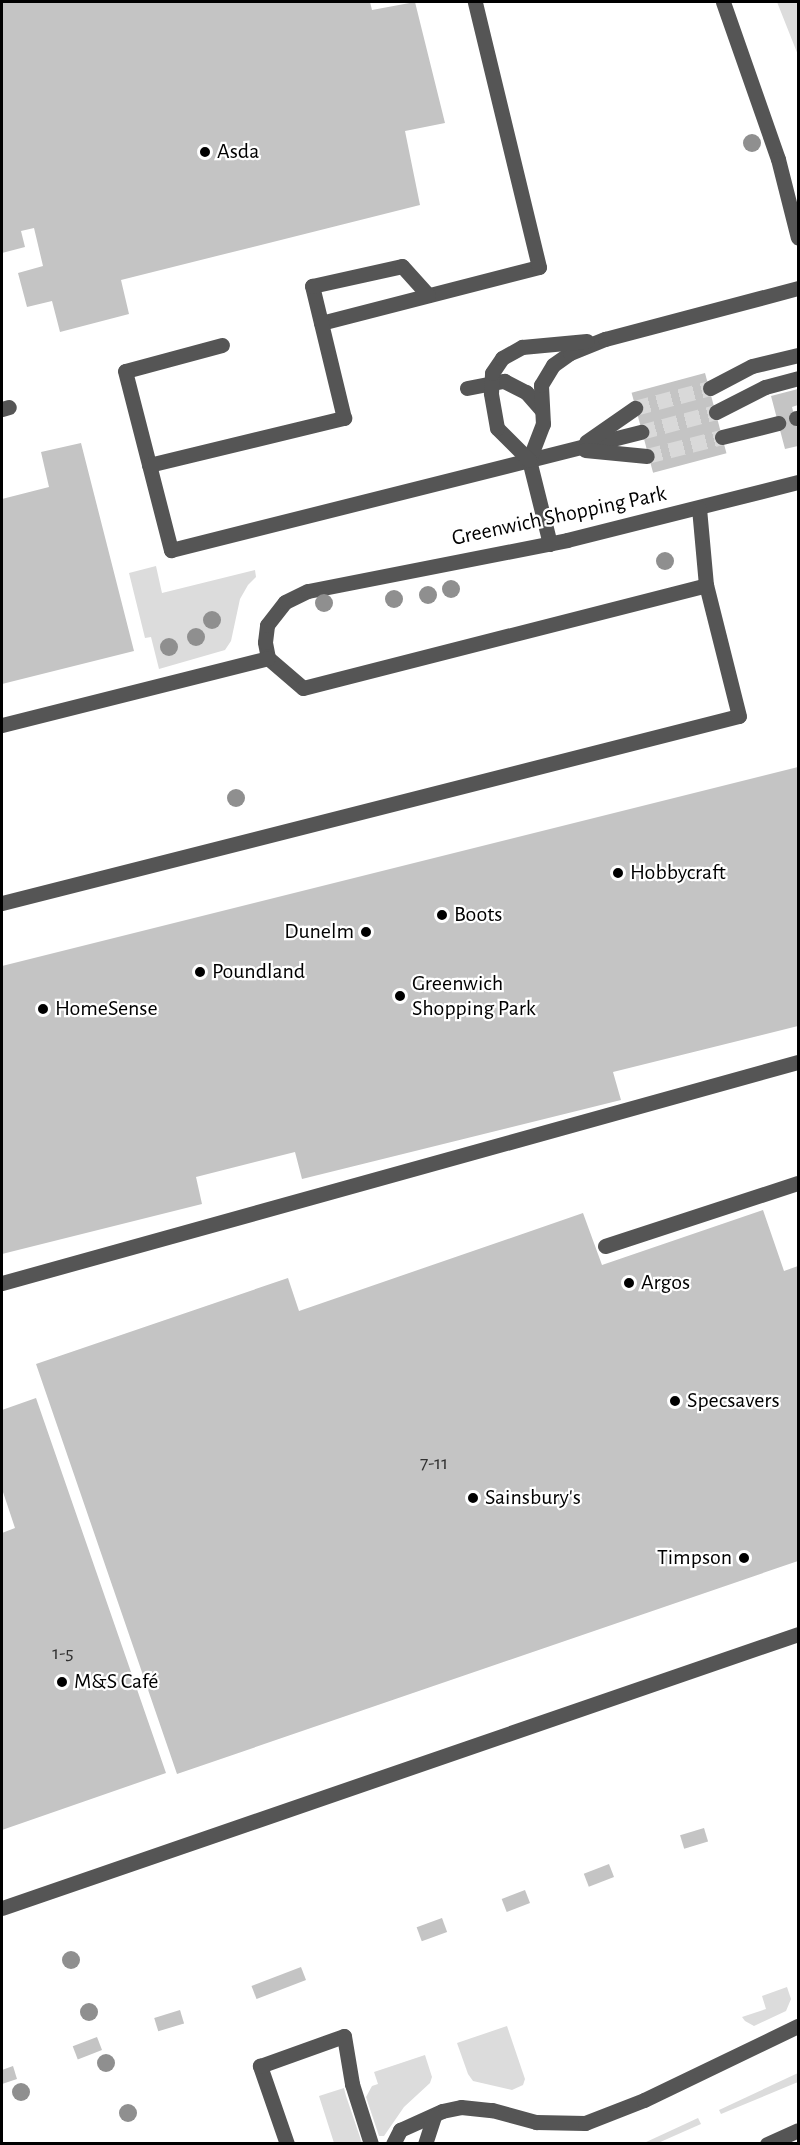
<!DOCTYPE html>
<html>
<head>
<meta charset="utf-8">
<style>
	body { margin:0 }
	#map { position:relative; width:800px; height:2145px; overflow:hidden; background:#fff; font-family:"Alegreya Sans",sans-serif }
	div>[style] { position:absolute }
	.green>* { inset:0; background:#dcdcdc }
	.building>* { inset:0; background:#c4c4c4; transform-origin:0 0 }
	.minor-tunnel>* { height:15px; margin-top:-7.5px; transform-origin:0; background:repeating-linear-gradient(90deg,#d9d9d9 0 15px,transparent 0 23px) }
	.minor>* { height:15px; margin:-7.5px; padding:0 7.5px; transform-origin:7.5px; border-radius:7.5px; background:#555 }
	.trees>* { width:18px; height:18px; margin:-9px; border-radius:50%; background:#8f8f8f }
	.dots>* { width:16px; height:16px; translate:-50% -50%; box-sizing:border-box; border:3px solid #fff; border-radius:50% }
	span { translate:-50% -50%; white-space:nowrap; text-align:center; line-height:1.15; -webkit-text-stroke:4.5px #fff; paint-order:stroke }
	.number-label { font-size:20px; color:#313131 }
	.number-label span { -webkit-text-stroke-width:0 }
	.poi-label { font-size:22px; color:#000 }
	.left { translate:0 -50%; text-align:left }
	.right { translate:-100% -50%; text-align:right }
	.street-label { font-size:22px; color:#000 }
	.frame { position:absolute; inset:0; border:3px solid #000; pointer-events:none }
</style>
</head>
<body>
<div id="map">
	<div class="green">
		<i style="clip-path:polygon(777px 2px,798px 2px,798px 56px,798px 55px)"></i>
		<i style="clip-path:polygon(156px 566px,162px 593px,255px 570px,256px 577px,248px 585px,240px 599px,231px 641px,225px 650px,159px 669px,151px 637px,145px 638px,129px 573px)"></i>
		<i style="clip-path:polygon(787px 1987px,791px 1999px,786px 2011px,754px 2026px,745px 2021px,742px 2017px,766px 2009px,762px 1996px)"></i>
		<i style="clip-path:polygon(507px 2026px,525px 2079px,523px 2085px,512px 2090px,473px 2081px,468px 2074px,457px 2043px)"></i>
		<i style="clip-path:polygon(425px 2055px,432px 2077px,430px 2083px,404px 2107px,384px 2136px,379px 2136px,366px 2097px,372px 2086px,378px 2084px,374px 2072px)"></i>
		<i style="clip-path:polygon(798px 2073px,798px 2082px,721px 2114px,719px 2110px)"></i>
		<i style="clip-path:polygon(344px 2088px,346px 2096px,362px 2143px,334px 2143px,319px 2096px)"></i>
		<i style="clip-path:polygon(698px 2118px,701px 2124px,658px 2143px,644px 2143px)"></i>
	</div>
	<div class="building">
		<i style="clip-path:polygon(2px 2px,370px 2px,372px 10px,415px 2px,445px 123px,405px 131px,420px 205px,121px 280px,129px 314px,60px 332px,52px 301px,27px 307px,18px 273px,43px 266px,34px 228px,21px 231px,25px 247px,2px 253px)"></i>
		<i style="left:705px;top:373px;width:83px;height:76px;rotate:75deg"></i>
		<i style="clip-path:polygon(798px 389px,798px 405px,792px 407px,798px 431px,798px 446px,785px 449px,771px 396px)"></i>
		<i style="clip-path:polygon(81px 443px,134px 651px,2px 684px,2px 499px,49px 487px,41px 452px)"></i>
		<i style="clip-path:polygon(798px 767px,798px 1026px,613px 1072px,621px 1100px,302px 1179px,295px 1152px,196px 1177px,202px 1204px,2px 1254px,2px 966px)"></i>
		<i style="clip-path:polygon(763px 1210px,784px 1271px,798px 1266px,798px 1561px,177px 1774px,36px 1364px,288px 1278px,299px 1311px,583px 1213px,602px 1265px)"></i>
		<i style="clip-path:polygon(36px 1398px,166px 1773px,2px 1830px,2px 1533px,15px 1528px,2px 1489px,2px 1410px)"></i>
		<i style="left:704px;top:1828px;width:14px;height:25px;rotate:73deg"></i>
		<i style="left:609px;top:1864px;width:14px;height:27px;rotate:69deg"></i>
		<i style="left:525px;top:1890px;width:14px;height:25px;rotate:69deg"></i>
		<i style="left:442px;top:1918px;width:15px;height:27px;rotate:70deg"></i>
		<i style="left:301px;top:1967px;width:14px;height:53px;rotate:69deg"></i>
		<i style="left:180px;top:2010px;width:14px;height:27px;rotate:73deg"></i>
		<i style="left:97px;top:2037px;width:14px;height:26px;rotate:69deg"></i>
		<i style="clip-path:polygon(13px 2066px,17px 2079px,2px 2084px,2px 2070px)"></i>
	</div>
	<div class="minor-tunnel">
		<i style="left:635px;top:408px;width:78px;rotate:-14.9deg"></i>
		<i style="left:641px;top:432px;width:78px;rotate:-14.9deg"></i>
		<i style="left:647px;top:456px;width:77px;rotate:-14.2deg"></i>
	</div>
	<div class="minor">
		<i style="left:723px;top:2px;width:166px;rotate:70.7deg"></i>
		<i style="left:778px;top:159px;width:81px;rotate:75.8deg"></i>
		<i style="left:321px;top:323px;width:225px;rotate:-14.4deg"></i>
		<i style="left:539px;top:267px;width:273px;rotate:-103.6deg"></i>
		<i style="left:222px;top:345px;width:100px;rotate:165deg"></i>
		<i style="left:125px;top:371px;width:185px;rotate:75.6deg"></i>
		<i style="left:171px;top:550px;width:485px;rotate:-14.1deg"></i>
		<i style="left:467px;top:388px;width:38px;rotate:-11deg"></i>
		<i style="left:504px;top:381px;width:25px;rotate:27deg"></i>
		<i style="left:526px;top:392px;width:23px;rotate:49deg"></i>
		<i style="left:710px;top:388px;width:47px;rotate:-27.6deg"></i>
		<i style="left:752px;top:366px;width:47px;rotate:-13.4deg"></i>
		<i style="left:2px;top:409px;width:7px;rotate:-16deg"></i>
		<i style="left:716px;top:412px;width:55px;rotate:-27deg"></i>
		<i style="left:765px;top:387px;width:34px;rotate:-15deg"></i>
		<i style="left:796px;top:418px;width:2px"></i>
		<i style="left:722px;top:437px;width:58px;rotate:-14deg"></i>
		<i style="left:586px;top:442px;width:60px;rotate:-34.8deg"></i>
		<i style="left:585px;top:450px;width:62px;rotate:5.5deg"></i>
		<i style="left:529px;top:460px;width:39px;rotate:-69deg"></i>
		<i style="left:543px;top:424px;width:39px;rotate:-93deg"></i>
		<i style="left:541px;top:385px;width:23px;rotate:-59deg"></i>
		<i style="left:553px;top:365px;width:21px;rotate:-35deg"></i>
		<i style="left:570px;top:353px;width:38px;rotate:-22deg"></i>
		<i style="left:605px;top:339px;width:200px;rotate:-14.8deg"></i>
		<i style="left:149px;top:465px;width:201px;rotate:-13.6deg"></i>
		<i style="left:344px;top:418px;width:136px;rotate:-103.6deg"></i>
		<i style="left:312px;top:286px;width:92px;rotate:-12.5deg"></i>
		<i style="left:402px;top:266px;width:39px;rotate:48deg"></i>
		<i style="left:550px;top:544px;width:87px;rotate:-104deg"></i>
		<i style="left:529px;top:460px;width:45px;rotate:-135deg"></i>
		<i style="left:497px;top:428px;width:36px;rotate:-100deg"></i>
		<i style="left:491px;top:393px;width:20px;rotate:-87deg"></i>
		<i style="left:492px;top:373px;width:18px;rotate:-56deg"></i>
		<i style="left:502px;top:358px;width:23px;rotate:-29deg"></i>
		<i style="left:522px;top:347px;width:65px;rotate:-5.3deg"></i>
		<i style="left:268px;top:658px;width:16px;rotate:-101deg"></i>
		<i style="left:265px;top:642px;width:17px;rotate:-83deg"></i>
		<i style="left:267px;top:625px;width:29px;rotate:-52deg"></i>
		<i style="left:285px;top:602px;width:25px;rotate:-26deg"></i>
		<i style="left:308px;top:591px;width:264px;rotate:-11.1deg"></i>
		<i style="left:567px;top:540px;width:238px;rotate:-14.1deg"></i>
		<i style="left:268px;top:658px;width:46px;rotate:40.6deg"></i>
		<i style="left:303px;top:688px;width:416px;rotate:-14.3deg"></i>
		<i style="left:2px;top:725px;width:274px;rotate:-14.1deg"></i>
		<i style="left:2px;top:903px;width:760px;rotate:-14.24deg"></i>
		<i style="left:739px;top:716px;width:135px;rotate:-104.1deg"></i>
		<i style="left:706px;top:585px;width:77px;rotate:-95.2deg"></i>
		<i style="left:605px;top:1246px;width:203px;rotate:-18.1deg"></i>
		<i style="left:2px;top:1283px;width:826px;rotate:-15.52deg"></i>
		<i style="left:2px;top:1908px;width:842px;rotate:-18.99deg"></i>
		<i style="left:287px;top:2144px;width:83px;rotate:-109.1deg"></i>
		<i style="left:260px;top:2066px;width:89px;rotate:-19.7deg"></i>
		<i style="left:344px;top:2036px;width:49px;rotate:80.5deg"></i>
		<i style="left:352px;top:2084px;width:63px;rotate:72.4deg"></i>
		<i style="left:393px;top:2144px;width:16px;rotate:-63deg"></i>
		<i style="left:400px;top:2130px;width:46px;rotate:-24.3deg"></i>
		<i style="left:442px;top:2111px;width:19px;rotate:-12deg"></i>
		<i style="left:461px;top:2107px;width:31px;rotate:6deg"></i>
		<i style="left:492px;top:2110px;width:46px;rotate:15.3deg"></i>
		<i style="left:536px;top:2122px;width:49px;rotate:1.2deg"></i>
		<i style="left:585px;top:2123px;width:63px;rotate:-21.3deg"></i>
		<i style="left:644px;top:2100px;width:171px;rotate:-25.7deg"></i>
		<i style="left:425px;top:2144px;width:29px;rotate:-72deg"></i>
		<i style="left:767px;top:2144px;width:34px;rotate:-24deg"></i>
	</div>
	<div class="trees">
		<i style="left:752px;top:143px"></i>
		<i style="left:665px;top:561px"></i>
		<i style="left:451px;top:589px"></i>
		<i style="left:428px;top:595px"></i>
		<i style="left:394px;top:599px"></i>
		<i style="left:324px;top:603px"></i>
		<i style="left:212px;top:620px"></i>
		<i style="left:196px;top:637px"></i>
		<i style="left:169px;top:647px"></i>
		<i style="left:236px;top:798px"></i>
		<i style="left:71px;top:1960px"></i>
		<i style="left:89px;top:2012px"></i>
		<i style="left:106px;top:2063px"></i>
		<i style="left:21px;top:2092px"></i>
		<i style="left:128px;top:2113px"></i>
	</div>
	<div class="dots">
		<i style="left:205px;top:152px;background:#000"></i>
		<i style="left:618px;top:873px;background:#000"></i>
		<i style="left:442px;top:915px;background:#000"></i>
		<i style="left:366px;top:932px;background:#000"></i>
		<i style="left:200px;top:972px;background:#000"></i>
		<i style="left:400px;top:996px;background:#000"></i>
		<i style="left:43px;top:1009px;background:#000"></i>
		<i style="left:629px;top:1283px;background:#000"></i>
		<i style="left:675px;top:1401px;background:#000"></i>
		<i style="left:473px;top:1498px;background:#000"></i>
		<i style="left:744px;top:1558px;background:#000"></i>
		<i style="left:62px;top:1682px;background:#000"></i>
	</div>
	<div class="number-label">
		<span style="left:434px;top:1463px">7-11</span>
		<span style="left:63px;top:1653px">1-5</span>
	</div>
	<div class="poi-label">
		<span class="left" style="left:217px;top:152px">Asda</span>
		<span class="left" style="left:630px;top:873px">Hobbycraft</span>
		<span class="left" style="left:454px;top:915px">Boots</span>
		<span class="right" style="left:354px;top:932px">Dunelm</span>
		<span class="left" style="left:212px;top:972px">Poundland</span>
		<span class="left" style="left:412px;top:996px">Greenwich<br>Shopping Park</span>
		<span class="left" style="left:55px;top:1009px">HomeSense</span>
		<span class="left" style="left:641px;top:1283px">Argos</span>
		<span class="left" style="left:687px;top:1401px">Specsavers</span>
		<span class="left" style="left:485px;top:1498px">Sainsbury's</span>
		<span class="right" style="left:732px;top:1558px">Timpson</span>
		<span class="left" style="left:74px;top:1682px">M&amp;S Café</span>
	</div>
	<div class="street-label">
		<span style="left:559px;top:516px;rotate:-12deg">Greenwich Shopping Park</span>
	</div>
	<div class="frame"></div>
</div>
</body>
</html>
